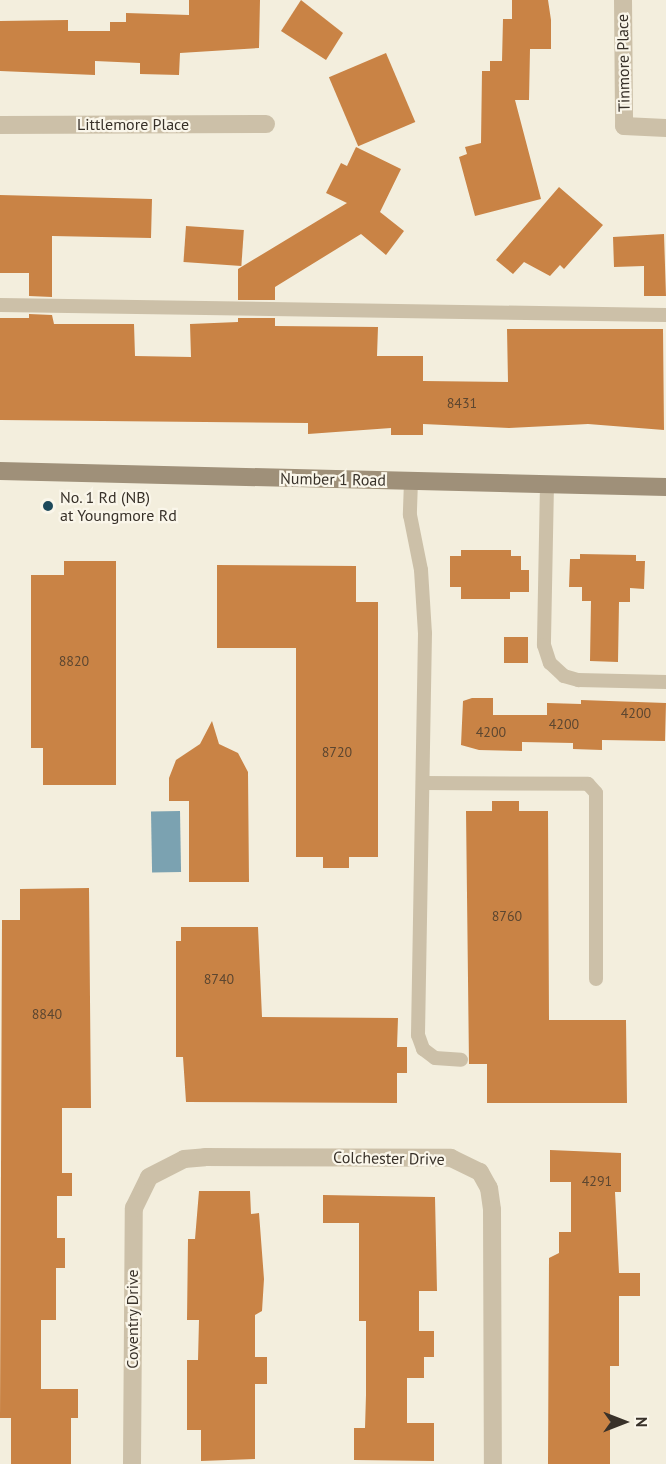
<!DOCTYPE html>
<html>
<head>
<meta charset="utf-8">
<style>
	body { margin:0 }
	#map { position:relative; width:666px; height:1464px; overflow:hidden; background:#f3eedd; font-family:"PT Sans",sans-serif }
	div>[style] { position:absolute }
	.water>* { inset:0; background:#7ba2b1; transform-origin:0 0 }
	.building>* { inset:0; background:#c98345; transform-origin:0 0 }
	.lane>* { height:14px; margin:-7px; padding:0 7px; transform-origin:7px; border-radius:7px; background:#ccc0a8 }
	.street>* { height:18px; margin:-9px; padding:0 9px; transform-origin:9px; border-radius:9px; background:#ccc0a8 }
	.secondary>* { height:18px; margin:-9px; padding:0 9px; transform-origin:9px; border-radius:9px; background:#9f9079 }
	.dots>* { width:16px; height:16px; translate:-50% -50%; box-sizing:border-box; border:3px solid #faf6ea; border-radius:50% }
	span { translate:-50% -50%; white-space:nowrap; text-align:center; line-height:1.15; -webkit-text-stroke:4.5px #faf6ea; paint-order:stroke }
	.number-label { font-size:14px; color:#5c4630 }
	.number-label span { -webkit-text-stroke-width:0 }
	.street-label { font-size:16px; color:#383129 }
	.poi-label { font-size:16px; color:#383129 }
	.left { translate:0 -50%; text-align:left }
	.north { position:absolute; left:594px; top:1392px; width:60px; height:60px; -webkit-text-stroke:4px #faf6ea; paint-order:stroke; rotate:90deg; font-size:16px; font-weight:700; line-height:24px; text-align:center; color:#383129 }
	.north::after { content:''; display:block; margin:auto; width:21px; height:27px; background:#383129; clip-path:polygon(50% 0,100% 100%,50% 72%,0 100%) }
</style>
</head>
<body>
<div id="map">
	<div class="water">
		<i style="left:180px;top:811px;width:61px;height:29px;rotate:89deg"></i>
	</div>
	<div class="building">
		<i style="clip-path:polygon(189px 0,260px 0,259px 48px,180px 53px,179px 75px,140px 74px,140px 63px,95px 61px,95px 75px,0 71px,0 21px,68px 20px,68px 31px,110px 31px,110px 22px,126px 22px,126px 13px,189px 15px)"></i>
		<i style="clip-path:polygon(301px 0,343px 33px,326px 60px,281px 31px)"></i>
		<i style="clip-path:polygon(512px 0,548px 0,551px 20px,551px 49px,530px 49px,529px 100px,515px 100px,541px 199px,475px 216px,459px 157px,467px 154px,465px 147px,481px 143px,482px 71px,490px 71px,490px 61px,502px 61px,503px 19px,512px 19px)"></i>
		<i style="left:386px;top:53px;width:75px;height:62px;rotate:67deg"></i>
		<i style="clip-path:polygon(356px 147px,401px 169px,380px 212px,404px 231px,386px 255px,361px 234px,275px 287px,275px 300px,238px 300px,238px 269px,347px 203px,326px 193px,341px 163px,347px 166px)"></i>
		<i style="clip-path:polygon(559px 187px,603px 225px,564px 269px,560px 265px,550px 276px,524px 262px,513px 274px,496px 260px)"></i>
		<i style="clip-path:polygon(0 195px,152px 199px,151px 238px,52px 236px,52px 297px,29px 296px,29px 273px,0 273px)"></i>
		<i style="left:186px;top:226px;width:58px;height:36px;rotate:4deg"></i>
		<i style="clip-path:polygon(664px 234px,666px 296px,644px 296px,644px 266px,614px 267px,613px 237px)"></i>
		<i style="clip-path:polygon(29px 314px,52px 315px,54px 324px,134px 324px,135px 356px,191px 357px,190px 324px,238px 322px,238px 318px,275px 318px,275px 326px,378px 327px,377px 356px,423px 356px,423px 381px,508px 382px,507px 329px,663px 329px,664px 430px,588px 424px,509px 428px,423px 424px,423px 435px,391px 435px,391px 428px,308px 434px,308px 423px,0 420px,0 318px,29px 318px)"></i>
		<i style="clip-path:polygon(461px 550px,511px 550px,511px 556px,521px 556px,521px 570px,529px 570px,529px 592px,510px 592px,510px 599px,461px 599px,461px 587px,450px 587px,450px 556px,461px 556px)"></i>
		<i style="clip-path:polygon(580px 554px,636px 555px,636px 561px,645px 561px,644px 589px,630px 588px,630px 602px,619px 602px,618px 662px,590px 661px,591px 601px,582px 601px,582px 587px,569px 587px,570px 559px,580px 559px)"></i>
		<i style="clip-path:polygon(64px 561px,116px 561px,116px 785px,43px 785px,43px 748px,31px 748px,31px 575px,64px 575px)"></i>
		<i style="clip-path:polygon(217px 565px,356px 566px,356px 602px,378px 602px,378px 857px,349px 857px,349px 868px,323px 868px,323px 857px,296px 857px,296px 648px,217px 648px)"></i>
		<i style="left:504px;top:637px;width:24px;height:26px"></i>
		<i style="clip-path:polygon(472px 698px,493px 698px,493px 715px,547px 715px,547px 703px,581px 704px,581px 700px,666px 703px,665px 741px,602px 740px,602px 750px,573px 749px,573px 743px,522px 742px,522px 751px,479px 750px,461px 745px,463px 701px)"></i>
		<i style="clip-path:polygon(212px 721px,219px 744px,238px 753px,248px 772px,249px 882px,189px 882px,189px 801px,169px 801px,169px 778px,176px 760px,200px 744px)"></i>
		<i style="clip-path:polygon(492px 801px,519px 801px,519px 811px,548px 811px,549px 1020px,626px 1020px,627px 1103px,487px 1103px,487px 1064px,469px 1064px,466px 811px,492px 811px)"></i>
		<i style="clip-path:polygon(89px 888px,91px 1108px,62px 1108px,62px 1173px,72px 1173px,72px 1196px,57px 1196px,57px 1238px,65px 1238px,65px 1268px,56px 1268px,56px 1320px,41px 1320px,41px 1389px,78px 1389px,78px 1418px,71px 1418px,71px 1464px,11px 1464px,11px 1418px,0 1418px,2px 920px,20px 920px,20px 889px)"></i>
		<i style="clip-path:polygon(181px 927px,258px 927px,262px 1017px,398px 1018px,397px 1047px,407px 1047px,407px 1073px,397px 1073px,397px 1103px,186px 1102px,183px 1057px,176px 1057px,176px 941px,181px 941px)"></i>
		<i style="clip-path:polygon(550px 1150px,621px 1153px,621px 1192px,615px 1192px,619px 1273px,640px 1273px,640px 1296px,619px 1296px,619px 1366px,610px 1366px,610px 1464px,548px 1464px,549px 1258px,559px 1253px,559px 1232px,571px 1232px,571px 1182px,550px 1182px)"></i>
		<i style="clip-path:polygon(199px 1191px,250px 1191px,251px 1214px,259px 1213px,264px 1279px,262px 1311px,255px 1315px,255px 1357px,267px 1357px,267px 1384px,255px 1384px,255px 1459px,201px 1461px,201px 1430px,187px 1430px,187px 1360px,198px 1360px,199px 1320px,187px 1320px,188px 1239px,195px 1239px)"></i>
		<i style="clip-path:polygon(323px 1195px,435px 1197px,437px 1291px,419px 1291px,419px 1331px,434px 1331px,434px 1357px,424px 1357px,424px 1378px,407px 1378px,407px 1423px,434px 1423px,434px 1461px,354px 1460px,354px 1428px,365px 1428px,366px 1395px,366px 1321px,359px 1321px,359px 1223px,323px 1223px)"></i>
	</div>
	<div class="lane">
		<i style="left:0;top:305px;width:666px;rotate:0.86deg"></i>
		<i style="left:411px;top:481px;width:34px;rotate:92deg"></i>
		<i style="left:410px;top:515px;width:56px;rotate:78.7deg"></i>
		<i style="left:421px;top:570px;width:63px;rotate:86.4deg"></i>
		<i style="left:425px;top:633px;width:402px;rotate:91deg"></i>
		<i style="left:418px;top:1035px;width:15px;rotate:70deg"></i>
		<i style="left:423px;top:1049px;width:15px;rotate:37deg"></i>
		<i style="left:435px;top:1058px;width:26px;rotate:4deg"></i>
		<i style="left:547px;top:484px;width:161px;rotate:91.1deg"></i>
		<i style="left:544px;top:645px;width:19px;rotate:72deg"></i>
		<i style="left:550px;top:663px;width:19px;rotate:43deg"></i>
		<i style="left:564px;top:676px;width:15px;rotate:16deg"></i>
		<i style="left:578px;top:680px;width:88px;rotate:1.3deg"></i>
		<i style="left:424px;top:783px;width:164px;rotate:0.3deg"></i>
		<i style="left:588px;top:784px;width:12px;rotate:48deg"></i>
		<i style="left:596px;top:793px;width:186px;rotate:90deg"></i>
	</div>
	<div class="street">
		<i style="left:623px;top:0;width:126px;rotate:89.5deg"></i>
		<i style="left:624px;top:126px;width:42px;rotate:2.7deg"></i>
		<i style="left:0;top:125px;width:266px;rotate:-0.2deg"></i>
		<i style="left:132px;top:1464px;width:256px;rotate:-89.6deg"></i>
		<i style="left:134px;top:1208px;width:34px;rotate:-64deg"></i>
		<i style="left:149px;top:1177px;width:39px;rotate:-27deg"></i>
		<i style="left:184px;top:1159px;width:21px;rotate:-5deg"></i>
		<i style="left:205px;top:1157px;width:246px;rotate:0.2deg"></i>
		<i style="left:451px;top:1158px;width:32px;rotate:26deg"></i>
		<i style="left:480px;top:1172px;width:18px;rotate:61deg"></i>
		<i style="left:489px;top:1188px;width:22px;rotate:82deg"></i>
		<i style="left:492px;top:1210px;width:254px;rotate:89.8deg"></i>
	</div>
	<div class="secondary">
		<i style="left:0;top:471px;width:666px;rotate:1.38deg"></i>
	</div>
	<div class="dots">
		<i style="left:48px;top:506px;background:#1d495b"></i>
	</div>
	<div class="number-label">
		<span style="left:462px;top:403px">8431</span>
		<span style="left:74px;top:661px">8820</span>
		<span style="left:636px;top:713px">4200</span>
		<span style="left:564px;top:724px">4200</span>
		<span style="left:491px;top:732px">4200</span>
		<span style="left:337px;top:752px">8720</span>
		<span style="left:507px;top:916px">8760</span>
		<span style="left:219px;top:979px">8740</span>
		<span style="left:47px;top:1014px">8840</span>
		<span style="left:597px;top:1181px">4291</span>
	</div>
	<div class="street-label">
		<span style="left:623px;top:63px;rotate:-91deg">Tinmore Place</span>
		<span style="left:133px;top:124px">Littlemore Place</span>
		<span style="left:333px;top:479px;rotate:1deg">Number 1 Road</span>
		<span style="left:389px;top:1158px;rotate:1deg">Colchester Drive</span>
		<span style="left:132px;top:1319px;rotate:-90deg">Coventry Drive</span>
	</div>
	<div class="poi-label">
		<span class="left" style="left:60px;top:506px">No. 1 Rd (NB)<br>at Youngmore Rd</span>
	</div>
	<div class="north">N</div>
</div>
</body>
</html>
